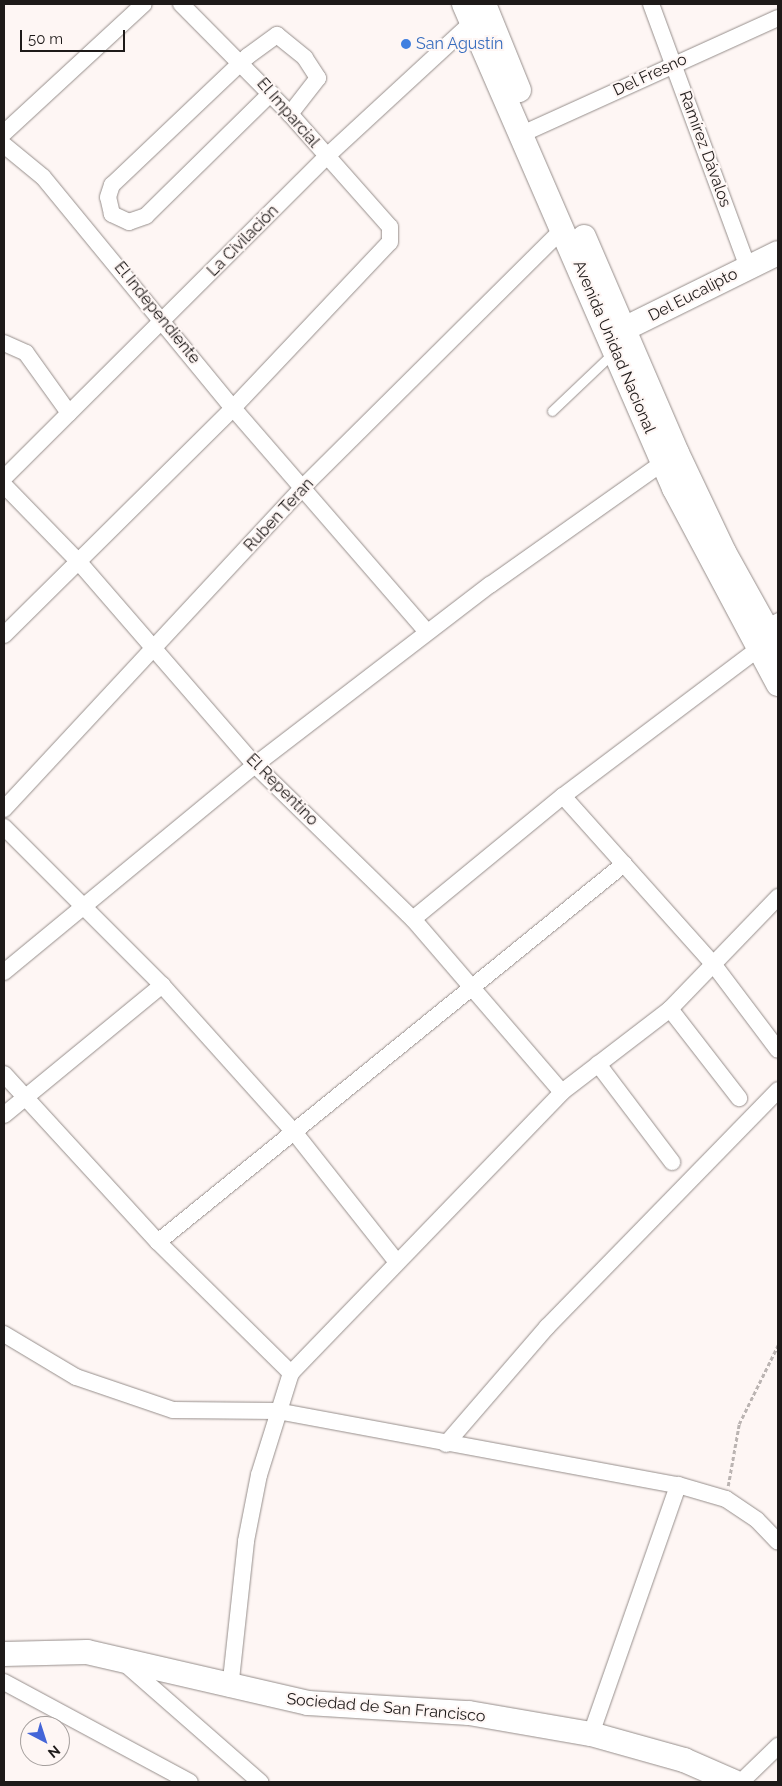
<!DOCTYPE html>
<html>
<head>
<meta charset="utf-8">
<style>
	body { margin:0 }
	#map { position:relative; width:782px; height:1786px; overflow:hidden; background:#fef6f4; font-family:Raleway,sans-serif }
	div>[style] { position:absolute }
	.path>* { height:2.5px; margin-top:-1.25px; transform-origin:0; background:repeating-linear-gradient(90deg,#bbb4b2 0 4px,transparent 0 6.5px) }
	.roads { filter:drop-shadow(0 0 1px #968e8b) drop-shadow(0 0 1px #968e8b) }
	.lane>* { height:9px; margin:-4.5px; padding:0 4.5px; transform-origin:4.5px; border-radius:4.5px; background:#fff }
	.street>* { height:16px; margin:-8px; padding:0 8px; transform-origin:8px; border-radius:8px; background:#fff }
	.secondary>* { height:24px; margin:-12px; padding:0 12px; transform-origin:12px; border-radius:12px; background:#fff }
	.dots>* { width:14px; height:14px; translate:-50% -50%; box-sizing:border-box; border:2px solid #fef6f4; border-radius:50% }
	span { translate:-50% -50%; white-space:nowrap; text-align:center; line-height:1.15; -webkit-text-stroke:4px #fef6f4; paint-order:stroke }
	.shop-label { font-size:16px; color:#366cbe }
	.left { translate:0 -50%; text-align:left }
	.street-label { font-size:16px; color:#1e1a19 }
	.frame { position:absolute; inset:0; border:5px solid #1e1a19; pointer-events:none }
	.north { position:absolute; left:20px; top:1716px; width:50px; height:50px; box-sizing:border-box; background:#fef6f4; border:1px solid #a49e9c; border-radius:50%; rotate:140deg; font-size:14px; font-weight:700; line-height:20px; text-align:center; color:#1e1a19 }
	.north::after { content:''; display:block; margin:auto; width:18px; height:22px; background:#4465d8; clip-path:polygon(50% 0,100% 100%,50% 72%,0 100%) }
	.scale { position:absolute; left:20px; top:30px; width:105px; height:22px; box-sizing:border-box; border:2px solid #1e1a19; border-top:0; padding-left:6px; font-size:15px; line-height:18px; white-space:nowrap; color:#1e1a19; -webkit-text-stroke:4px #fef6f4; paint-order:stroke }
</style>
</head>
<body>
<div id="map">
	<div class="path">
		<i style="left:728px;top:1486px;width:63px;rotate:-79.9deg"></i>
		<i style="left:739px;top:1424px;width:88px;rotate:-63.7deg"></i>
	</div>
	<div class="roads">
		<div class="lane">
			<i style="left:552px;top:411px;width:84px;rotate:-43.6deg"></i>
			<i style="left:764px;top:624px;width:16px;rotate:-27deg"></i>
		</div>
		<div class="street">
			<i style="left:651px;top:4px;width:280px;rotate:69.8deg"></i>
			<i style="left:271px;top:93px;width:175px;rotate:135.5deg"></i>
			<i style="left:146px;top:216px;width:18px;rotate:161deg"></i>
			<i style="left:129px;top:222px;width:19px;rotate:-155deg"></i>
			<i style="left:112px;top:214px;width:17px;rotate:-103deg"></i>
			<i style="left:108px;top:197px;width:13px;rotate:-72deg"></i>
			<i style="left:112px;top:185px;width:187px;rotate:-43.5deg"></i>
			<i style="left:248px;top:56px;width:36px;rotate:-36deg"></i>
			<i style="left:277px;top:35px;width:36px;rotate:39deg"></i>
			<i style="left:305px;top:58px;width:24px;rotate:57deg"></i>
			<i style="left:318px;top:78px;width:46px;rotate:127.9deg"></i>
			<i style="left:4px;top:133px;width:190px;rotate:-42.7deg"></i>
			<i style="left:522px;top:134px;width:281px;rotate:-24.4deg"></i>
			<i style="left:4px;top:145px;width:50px;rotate:39.4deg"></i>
			<i style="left:43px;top:177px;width:299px;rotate:50.6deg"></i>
			<i style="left:233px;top:408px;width:296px;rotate:49.1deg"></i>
			<i style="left:4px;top:343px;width:24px;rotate:24deg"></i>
			<i style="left:26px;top:353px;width:74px;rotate:54.4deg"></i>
			<i style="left:4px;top:478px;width:455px;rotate:-44.9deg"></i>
			<i style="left:326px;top:157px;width:208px;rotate:-42.7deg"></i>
			<i style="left:4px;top:485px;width:106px;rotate:45.8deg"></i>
			<i style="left:78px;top:561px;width:270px;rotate:49.1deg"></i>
			<i style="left:255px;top:765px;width:221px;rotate:44.3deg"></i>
			<i style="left:413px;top:919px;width:228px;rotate:49.3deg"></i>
			<i style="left:4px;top:635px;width:322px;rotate:-44.7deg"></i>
			<i style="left:233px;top:408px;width:228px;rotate:-46.6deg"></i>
			<i style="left:390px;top:242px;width:15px;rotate:-90deg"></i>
			<i style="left:390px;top:227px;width:151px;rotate:-131.5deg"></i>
			<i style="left:290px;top:114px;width:155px;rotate:-134.7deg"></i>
			<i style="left:563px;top:796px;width:227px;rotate:48.2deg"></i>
			<i style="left:714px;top:965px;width:106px;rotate:53deg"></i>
			<i style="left:4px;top:809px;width:438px;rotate:-47.1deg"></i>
			<i style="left:302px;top:488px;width:368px;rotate:-44.8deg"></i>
			<i style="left:4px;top:827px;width:223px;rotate:45deg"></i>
			<i style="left:162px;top:985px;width:199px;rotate:48.1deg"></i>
			<i style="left:295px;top:1133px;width:163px;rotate:51.7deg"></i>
			<i style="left:413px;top:919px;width:194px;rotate:-39.4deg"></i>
			<i style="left:563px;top:796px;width:244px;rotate:-37deg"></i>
			<i style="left:4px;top:972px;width:325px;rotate:-39.5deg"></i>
			<i style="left:255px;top:765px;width:296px;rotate:-37.5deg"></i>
			<i style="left:490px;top:585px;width:222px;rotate:-35.3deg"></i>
			<i style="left:670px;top:1009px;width:113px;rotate:52.2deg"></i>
			<i style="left:598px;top:1064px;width:123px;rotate:52.9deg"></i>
			<i style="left:4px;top:1074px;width:228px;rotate:47.5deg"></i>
			<i style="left:158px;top:1242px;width:187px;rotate:44.6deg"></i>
			<i style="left:4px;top:1115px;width:205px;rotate:-39.4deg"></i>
			<i style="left:158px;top:1242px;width:600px;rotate:-39.05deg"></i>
			<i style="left:4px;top:1334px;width:84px;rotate:30.8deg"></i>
			<i style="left:76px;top:1377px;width:102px;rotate:18.8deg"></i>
			<i style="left:173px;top:1410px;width:104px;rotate:0.6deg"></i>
			<i style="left:277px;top:1411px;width:408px;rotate:10.5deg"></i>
			<i style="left:678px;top:1485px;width:50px;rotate:16.3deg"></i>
			<i style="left:726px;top:1499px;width:37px;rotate:34deg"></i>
			<i style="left:757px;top:1520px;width:30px;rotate:46deg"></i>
			<i style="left:446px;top:1444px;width:155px;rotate:-49.2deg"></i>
			<i style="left:547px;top:1327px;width:331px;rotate:-45.7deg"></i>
			<i style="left:122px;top:1661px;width:184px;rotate:41.2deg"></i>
			<i style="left:4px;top:1682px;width:211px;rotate:28.3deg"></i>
			<i style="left:230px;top:1689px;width:149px;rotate:-83.8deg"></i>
			<i style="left:246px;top:1541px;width:67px;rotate:-78.9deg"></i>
			<i style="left:259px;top:1475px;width:107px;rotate:-72.6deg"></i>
			<i style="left:291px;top:1373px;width:390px;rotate:-46deg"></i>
			<i style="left:562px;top:1092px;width:136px;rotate:-37.5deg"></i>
			<i style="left:670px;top:1009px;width:156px;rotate:-46deg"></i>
			<i style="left:591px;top:1734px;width:264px;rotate:-70.7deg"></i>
			<i style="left:741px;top:1782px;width:52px;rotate:-44.2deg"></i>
		</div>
		<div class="secondary">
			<i style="left:464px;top:4px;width:528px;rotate:66.54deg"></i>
			<i style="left:674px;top:488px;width:222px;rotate:62deg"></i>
			<i style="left:484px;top:4px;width:93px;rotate:67.9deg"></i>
			<i style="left:584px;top:237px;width:235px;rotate:66.7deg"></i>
			<i style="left:677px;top:453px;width:110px;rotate:64.6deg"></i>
			<i style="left:724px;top:552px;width:111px;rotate:60.9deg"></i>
			<i style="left:612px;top:335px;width:185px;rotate:-26.3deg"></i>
			<i style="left:4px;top:1654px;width:83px;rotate:-1.4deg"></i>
			<i style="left:87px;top:1652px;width:227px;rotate:13deg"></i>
			<i style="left:308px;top:1703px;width:161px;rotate:3.6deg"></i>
			<i style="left:469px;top:1713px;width:124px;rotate:9.8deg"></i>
			<i style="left:591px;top:1734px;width:97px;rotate:15.6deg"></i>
			<i style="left:684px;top:1760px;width:55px;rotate:23.7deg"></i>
		</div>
	</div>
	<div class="dots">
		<i style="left:406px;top:44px;background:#3f7fe0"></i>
	</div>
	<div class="shop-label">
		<span class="left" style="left:416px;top:44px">San Agustín</span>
	</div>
	<div class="street-label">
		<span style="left:650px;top:75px;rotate:-25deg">Del Fresno</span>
		<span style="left:288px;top:113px;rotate:49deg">El Imparcial</span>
		<span style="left:705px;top:149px;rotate:70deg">Ramírez Dávalos</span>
		<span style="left:243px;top:241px;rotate:-45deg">La Civilación</span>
		<span style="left:693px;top:295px;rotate:-27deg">Del Eucalipto</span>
		<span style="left:157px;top:313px;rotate:51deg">El Independiente</span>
		<span style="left:614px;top:347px;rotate:67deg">Avenida Unidad Nacional</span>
		<span style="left:279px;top:515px;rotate:-47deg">Ruben Teran</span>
		<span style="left:282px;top:790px;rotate:45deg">El Repentino</span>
		<span style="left:386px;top:1708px;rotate:5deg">Sociedad de San Francisco</span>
	</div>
	<div class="frame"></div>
	<div class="north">N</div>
	<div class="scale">50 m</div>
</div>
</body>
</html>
